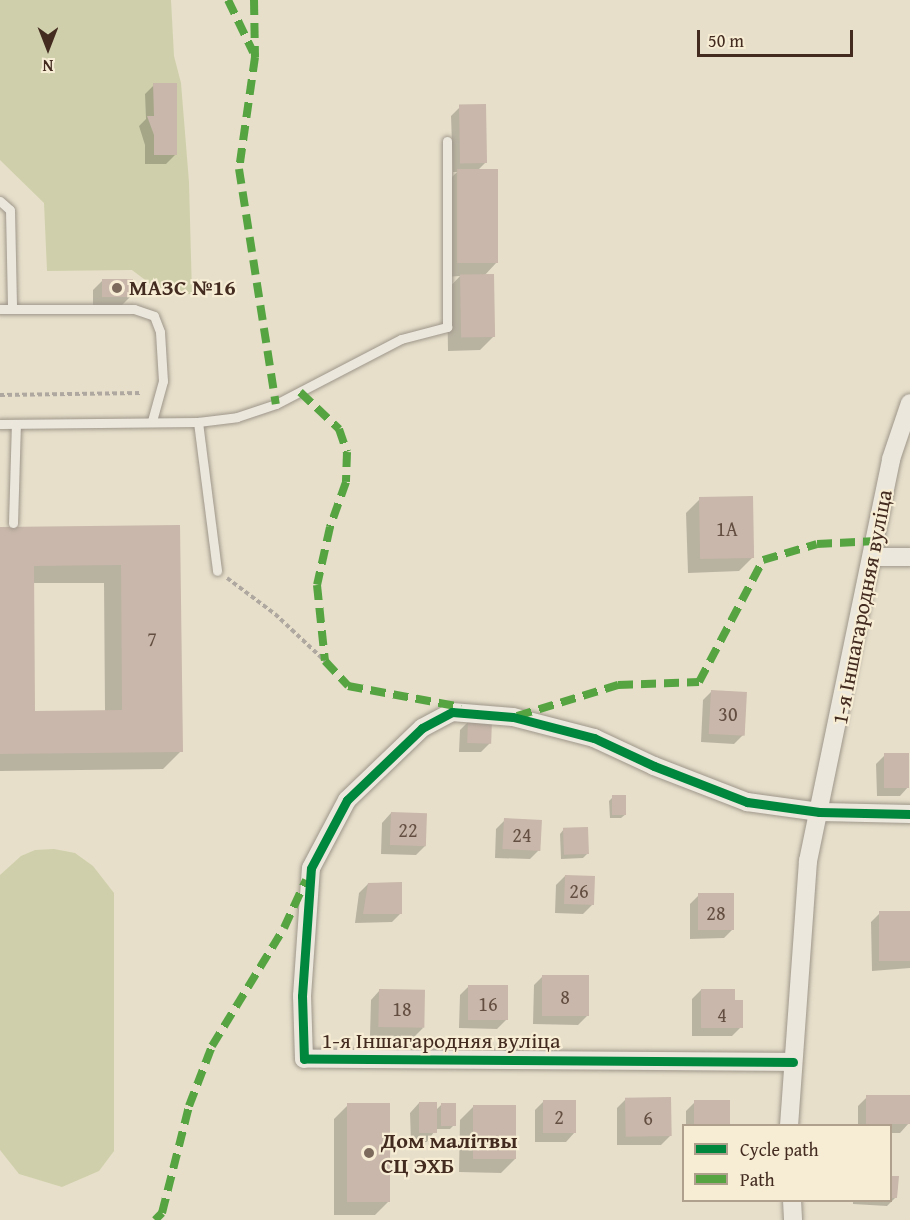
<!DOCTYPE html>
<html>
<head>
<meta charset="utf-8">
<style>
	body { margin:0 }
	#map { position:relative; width:910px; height:1220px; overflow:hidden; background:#e7dfca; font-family:"Gentium Book Plus",serif }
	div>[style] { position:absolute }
	.green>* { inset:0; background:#cfd0ab }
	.shadow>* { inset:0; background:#0003 }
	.building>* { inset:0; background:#c8b7aa; transform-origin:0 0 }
	.path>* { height:4px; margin-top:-2px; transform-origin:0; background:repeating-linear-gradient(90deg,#aea8a0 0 4.5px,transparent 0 7.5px) }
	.roads { filter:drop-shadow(0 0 2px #9e968a) drop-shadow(0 0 2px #9e968a) }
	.lane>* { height:9px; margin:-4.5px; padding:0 4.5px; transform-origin:4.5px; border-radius:4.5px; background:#ebe7dd }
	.street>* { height:18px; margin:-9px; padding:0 9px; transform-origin:9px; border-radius:9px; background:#ebe7dd }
	.quiet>* { height:8px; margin-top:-4px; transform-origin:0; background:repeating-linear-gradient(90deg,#55a441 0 15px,transparent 0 23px) }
	.cycleway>* { height:9px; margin:-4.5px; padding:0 4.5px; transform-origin:4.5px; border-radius:4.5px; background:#00873e }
	.dots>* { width:16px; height:16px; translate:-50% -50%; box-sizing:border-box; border:3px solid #f7edd5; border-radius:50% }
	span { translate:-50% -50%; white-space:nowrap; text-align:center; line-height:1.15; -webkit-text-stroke:4.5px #f7edd5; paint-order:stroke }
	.number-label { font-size:20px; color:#644e42 }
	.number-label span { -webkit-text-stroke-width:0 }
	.poi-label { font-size:22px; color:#432b20; font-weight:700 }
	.left { translate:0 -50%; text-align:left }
	.street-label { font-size:22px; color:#432b20 }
	.legend { position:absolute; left:682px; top:1124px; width:210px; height:78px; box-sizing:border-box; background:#f7edd5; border:2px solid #af9f8d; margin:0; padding:8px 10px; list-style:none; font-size:18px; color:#432b20 }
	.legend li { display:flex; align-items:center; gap:12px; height:30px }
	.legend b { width:30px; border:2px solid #af9f8d }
	.north { position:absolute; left:18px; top:18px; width:60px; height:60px; -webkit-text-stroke:4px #f7edd5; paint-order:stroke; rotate:180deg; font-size:16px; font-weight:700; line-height:24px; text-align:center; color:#432b20 }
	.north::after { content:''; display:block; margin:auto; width:21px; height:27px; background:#432b20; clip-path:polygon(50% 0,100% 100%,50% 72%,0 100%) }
	.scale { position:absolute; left:697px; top:30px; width:156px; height:27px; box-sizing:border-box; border:3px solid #432b20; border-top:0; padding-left:8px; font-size:18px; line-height:21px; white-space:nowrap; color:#432b20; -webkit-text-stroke:4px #f7edd5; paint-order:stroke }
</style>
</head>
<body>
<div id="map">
	<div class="green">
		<i style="clip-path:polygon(0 0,171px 0,174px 56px,181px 83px,189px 182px,192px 294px,165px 295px,132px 270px,47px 271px,44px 203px,0 160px)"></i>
		<i style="clip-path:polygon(54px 849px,75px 853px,93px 866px,114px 893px,114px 1151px,99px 1171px,62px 1187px,19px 1174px,0 1150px,0 875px,21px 856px,35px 850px)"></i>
	</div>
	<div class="shadow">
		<i style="clip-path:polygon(154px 85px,175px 155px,166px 164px,145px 164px,145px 145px,139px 126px,146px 119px,145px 94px)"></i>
		<i style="clip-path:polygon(460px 107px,486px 162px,477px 171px,497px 262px,484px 276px,494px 336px,480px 350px,448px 351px,447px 290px,460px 276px,444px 277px,444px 185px,457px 172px,453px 172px,451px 116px)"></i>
		<i style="clip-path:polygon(102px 281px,131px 296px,122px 305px,93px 306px,93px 290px)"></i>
		<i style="clip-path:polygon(700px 499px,753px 557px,739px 571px,688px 573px,686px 513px)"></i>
		<i style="clip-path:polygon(evenodd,179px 527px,181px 751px,163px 769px,0 771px,0 529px,179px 527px,33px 583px,104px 583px,105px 712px,34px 712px,33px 583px)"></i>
		<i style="clip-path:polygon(712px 691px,743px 735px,734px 744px,701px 742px,703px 700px)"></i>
		<i style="clip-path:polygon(469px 721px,490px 743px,481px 752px,459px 752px,460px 730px)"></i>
		<i style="clip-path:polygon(885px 755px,909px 786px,900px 796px,877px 796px,876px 764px)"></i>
		<i style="clip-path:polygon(613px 797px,626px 814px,621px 818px,610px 818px,609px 801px)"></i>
		<i style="clip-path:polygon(391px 813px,425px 846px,416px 855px,381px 854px,382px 823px)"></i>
		<i style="clip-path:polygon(505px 820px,539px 850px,530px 859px,495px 858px,496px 829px)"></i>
		<i style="clip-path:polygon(564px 829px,587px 854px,583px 858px,561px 859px,560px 834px)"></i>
		<i style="clip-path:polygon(565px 876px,592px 905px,583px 914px,555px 913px,556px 885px)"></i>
		<i style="clip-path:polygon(368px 884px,401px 913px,392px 922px,355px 923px,359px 893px)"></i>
		<i style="clip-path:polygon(699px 895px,733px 929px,724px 938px,690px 939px,690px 904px)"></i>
		<i style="clip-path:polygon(910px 912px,910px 968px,872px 971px,871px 922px,880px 913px)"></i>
		<i style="clip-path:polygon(543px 976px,587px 1016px,578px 1025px,533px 1024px,534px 985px)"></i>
		<i style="clip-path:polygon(469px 986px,506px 1020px,497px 1029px,459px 1028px,460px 995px)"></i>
		<i style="clip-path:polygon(380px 990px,423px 1028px,414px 1037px,370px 1036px,371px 1000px)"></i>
		<i style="clip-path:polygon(701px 990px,734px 1002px,741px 1027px,732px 1036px,692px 1036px,692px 999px)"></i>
		<i style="clip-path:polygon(867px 1097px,909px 1123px,900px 1133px,890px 1133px,890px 1126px,858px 1126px,858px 1106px)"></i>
		<i style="clip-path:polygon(626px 1099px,670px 1136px,661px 1145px,617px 1145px,617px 1108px)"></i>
		<i style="clip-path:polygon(544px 1101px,575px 1132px,566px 1142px,535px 1142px,535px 1110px)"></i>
		<i style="clip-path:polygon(695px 1102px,729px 1126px,686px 1126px,686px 1111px)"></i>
		<i style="clip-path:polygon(419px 1103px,436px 1110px,442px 1104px,454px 1125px,450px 1129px,436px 1129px,427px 1142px,411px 1142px,410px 1113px)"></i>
		<i style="clip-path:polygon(348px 1105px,389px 1201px,375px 1215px,334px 1215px,334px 1119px)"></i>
		<i style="clip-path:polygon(473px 1107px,515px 1159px,501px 1173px,459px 1172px,460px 1120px)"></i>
		<i style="clip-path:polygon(890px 1177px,896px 1197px,887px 1206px,853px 1204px,853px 1200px,890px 1200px)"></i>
	</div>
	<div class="building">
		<i style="clip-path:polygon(153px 83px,177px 83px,177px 155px,154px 155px,154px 135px,147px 116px,154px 116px)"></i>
		<i style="left:486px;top:104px;width:59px;height:27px;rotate:89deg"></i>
		<i style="left:457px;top:169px;width:41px;height:94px"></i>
		<i style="left:494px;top:274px;width:63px;height:34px;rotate:89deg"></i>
		<i style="left:102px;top:279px;width:31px;height:18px"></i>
		<i style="left:753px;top:496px;width:62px;height:54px;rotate:89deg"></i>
		<i style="clip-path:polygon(evenodd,180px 525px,183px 752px,0 754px,0 527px,180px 525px,121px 565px,122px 710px,35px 711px,34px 566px,121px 565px)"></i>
		<i style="left:711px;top:690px;width:36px;height:44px;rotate:3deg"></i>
		<i style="left:468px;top:719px;width:24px;height:24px;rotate:2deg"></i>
		<i style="left:884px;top:753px;width:25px;height:35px"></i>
		<i style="left:612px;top:795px;width:14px;height:20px"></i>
		<i style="left:391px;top:812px;width:36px;height:33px;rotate:2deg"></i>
		<i style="left:504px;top:818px;width:38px;height:31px;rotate:3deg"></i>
		<i style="left:588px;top:827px;width:27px;height:25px;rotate:88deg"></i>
		<i style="left:565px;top:875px;width:30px;height:29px;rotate:2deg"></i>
		<i style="clip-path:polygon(402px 882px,402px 914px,363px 914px,368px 883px)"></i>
		<i style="left:698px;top:893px;width:36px;height:37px"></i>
		<i style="left:910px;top:911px;width:50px;height:31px;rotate:90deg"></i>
		<i style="left:542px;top:975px;width:47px;height:41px"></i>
		<i style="left:468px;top:985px;width:40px;height:35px"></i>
		<i style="left:379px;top:989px;width:46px;height:38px;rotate:1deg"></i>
		<i style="clip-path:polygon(701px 989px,735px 989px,735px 1000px,743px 1000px,743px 1028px,701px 1028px)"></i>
		<i style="left:866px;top:1095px;width:44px;height:29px"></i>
		<i style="left:671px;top:1097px;width:39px;height:46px;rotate:89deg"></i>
		<i style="left:543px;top:1100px;width:33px;height:33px"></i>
		<i style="left:694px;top:1100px;width:36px;height:26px"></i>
		<i style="left:419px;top:1102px;width:18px;height:31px"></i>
		<i style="left:347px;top:1103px;width:43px;height:99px"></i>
		<i style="left:441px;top:1103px;width:15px;height:23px"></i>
		<i style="left:473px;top:1105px;width:43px;height:54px"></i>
		<i style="clip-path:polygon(890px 1176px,899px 1176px,897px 1198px,890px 1198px)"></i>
	</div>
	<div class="path">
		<i style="left:0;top:395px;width:141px;rotate:-0.8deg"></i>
		<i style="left:227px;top:578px;width:60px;rotate:36.9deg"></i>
		<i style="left:275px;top:614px;width:69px;rotate:43.2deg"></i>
	</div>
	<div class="roads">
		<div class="lane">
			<i style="left:0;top:201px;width:13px;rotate:42deg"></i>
			<i style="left:10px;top:210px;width:99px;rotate:88.8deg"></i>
			<i style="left:0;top:309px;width:134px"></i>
			<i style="left:134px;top:309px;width:21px;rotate:19deg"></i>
			<i style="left:154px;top:316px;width:17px;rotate:69deg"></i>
			<i style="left:160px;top:332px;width:49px;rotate:86.5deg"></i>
			<i style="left:163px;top:381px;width:41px;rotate:105.4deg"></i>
			<i style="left:198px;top:422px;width:150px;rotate:82.7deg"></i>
			<i style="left:0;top:424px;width:198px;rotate:-0.6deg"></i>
			<i style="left:198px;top:422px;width:39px;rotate:-7deg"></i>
			<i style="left:237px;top:417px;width:41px;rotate:-18.4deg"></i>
			<i style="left:276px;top:404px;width:141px;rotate:-27.5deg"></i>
			<i style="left:401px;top:339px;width:48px;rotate:-14.6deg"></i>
			<i style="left:447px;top:327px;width:186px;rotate:-90deg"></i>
			<i style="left:13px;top:523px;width:99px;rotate:-88.3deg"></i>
		</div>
		<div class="street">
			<i style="left:874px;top:557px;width:36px"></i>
			<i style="left:793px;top:1062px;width:489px;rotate:-179.6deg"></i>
			<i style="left:304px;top:1059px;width:63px;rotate:-91.8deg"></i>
			<i style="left:302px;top:996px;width:128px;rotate:-86deg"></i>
			<i style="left:311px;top:868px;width:77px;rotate:-62.1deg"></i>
			<i style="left:347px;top:800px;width:104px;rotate:-43.8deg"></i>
			<i style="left:422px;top:728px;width:34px;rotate:-28deg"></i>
			<i style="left:452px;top:712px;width:61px;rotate:4.7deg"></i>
			<i style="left:513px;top:717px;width:84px;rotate:14.5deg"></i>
			<i style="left:594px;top:738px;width:66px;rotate:25deg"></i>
			<i style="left:654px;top:766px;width:100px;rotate:21.2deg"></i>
			<i style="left:747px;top:802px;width:73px;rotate:7.9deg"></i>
			<i style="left:819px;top:812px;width:91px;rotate:1.3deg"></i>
			<i style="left:789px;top:1126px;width:266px;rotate:-85.9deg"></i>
			<i style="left:808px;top:861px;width:410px;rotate:-78.3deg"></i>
			<i style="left:891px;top:459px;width:59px;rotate:-71.3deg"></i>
			<i style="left:792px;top:1200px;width:20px;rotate:87deg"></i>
		</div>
	</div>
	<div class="quiet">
		<i style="left:228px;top:0;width:58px;rotate:64.3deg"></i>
		<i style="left:254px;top:0;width:57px;rotate:89deg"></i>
		<i style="left:255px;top:57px;width:113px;rotate:98.1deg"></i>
		<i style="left:239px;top:169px;width:238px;rotate:81.1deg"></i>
		<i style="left:300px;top:392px;width:54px;rotate:43.5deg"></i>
		<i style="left:339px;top:429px;width:24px;rotate:71deg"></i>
		<i style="left:347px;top:452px;width:30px;rotate:92deg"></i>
		<i style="left:346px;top:482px;width:48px;rotate:109.6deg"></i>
		<i style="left:330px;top:527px;width:59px;rotate:102.6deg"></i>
		<i style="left:317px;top:585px;width:76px;rotate:84deg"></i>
		<i style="left:325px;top:661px;width:34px;rotate:47deg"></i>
		<i style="left:348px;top:686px;width:115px;rotate:10.5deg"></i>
		<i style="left:517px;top:716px;width:106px;rotate:-17.1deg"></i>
		<i style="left:618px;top:685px;width:81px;rotate:-2.1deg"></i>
		<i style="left:699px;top:682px;width:138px;rotate:-62.3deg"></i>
		<i style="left:763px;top:560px;width:56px;rotate:-16.5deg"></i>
		<i style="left:817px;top:544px;width:59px;rotate:-2.9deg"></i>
		<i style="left:155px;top:1220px;width:10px;rotate:-45deg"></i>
		<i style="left:162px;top:1213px;width:110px;rotate:-75.8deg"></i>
		<i style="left:189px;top:1106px;width:64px;rotate:-69deg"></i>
		<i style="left:212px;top:1046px;width:138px;rotate:-58.6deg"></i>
		<i style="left:284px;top:928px;width:53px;rotate:-65.4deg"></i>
	</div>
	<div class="cycleway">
		<i style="left:793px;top:1062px;width:489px;rotate:-179.6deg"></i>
		<i style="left:304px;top:1059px;width:63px;rotate:-91.8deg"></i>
		<i style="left:302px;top:996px;width:128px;rotate:-86deg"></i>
		<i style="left:311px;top:868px;width:77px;rotate:-62.1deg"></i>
		<i style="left:347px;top:800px;width:104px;rotate:-43.8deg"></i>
		<i style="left:422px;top:728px;width:34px;rotate:-28deg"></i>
		<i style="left:452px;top:712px;width:61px;rotate:4.7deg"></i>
		<i style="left:513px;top:717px;width:84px;rotate:14.5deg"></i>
		<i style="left:594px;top:738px;width:66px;rotate:25deg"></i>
		<i style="left:654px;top:766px;width:100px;rotate:21.2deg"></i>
		<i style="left:747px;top:802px;width:73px;rotate:7.9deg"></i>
		<i style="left:819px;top:812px;width:91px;rotate:1.3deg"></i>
	</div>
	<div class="dots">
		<i style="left:117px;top:288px;background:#7c6a5c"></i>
		<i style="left:369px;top:1153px;background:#7c6a5c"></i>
	</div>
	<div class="number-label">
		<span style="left:727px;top:528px">1А</span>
		<span style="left:152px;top:638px">7</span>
		<span style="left:728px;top:713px">30</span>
		<span style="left:408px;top:829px">22</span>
		<span style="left:522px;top:834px">24</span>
		<span style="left:579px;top:890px">26</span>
		<span style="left:716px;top:912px">28</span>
		<span style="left:565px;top:996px">8</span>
		<span style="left:488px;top:1003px">16</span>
		<span style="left:402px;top:1008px">18</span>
		<span style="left:722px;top:1014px">4</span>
		<span style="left:559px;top:1116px">2</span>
		<span style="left:648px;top:1117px">6</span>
	</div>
	<div class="poi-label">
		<span class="left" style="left:129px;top:288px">МАЗС №16</span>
		<span class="left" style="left:381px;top:1153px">Дом малітвы<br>СЦ ЭХБ</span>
	</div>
	<div class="street-label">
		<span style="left:862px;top:607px;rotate:-79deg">1-я Іншагародняя вуліца</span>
		<span style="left:441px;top:1041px">1-я Іншагародняя вуліца</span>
	</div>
	<ul class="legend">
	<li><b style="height:8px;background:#00873e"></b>Cycle path</li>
	<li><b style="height:8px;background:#55a441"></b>Path</li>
	</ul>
	<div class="north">N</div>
	<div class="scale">50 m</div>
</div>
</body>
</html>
